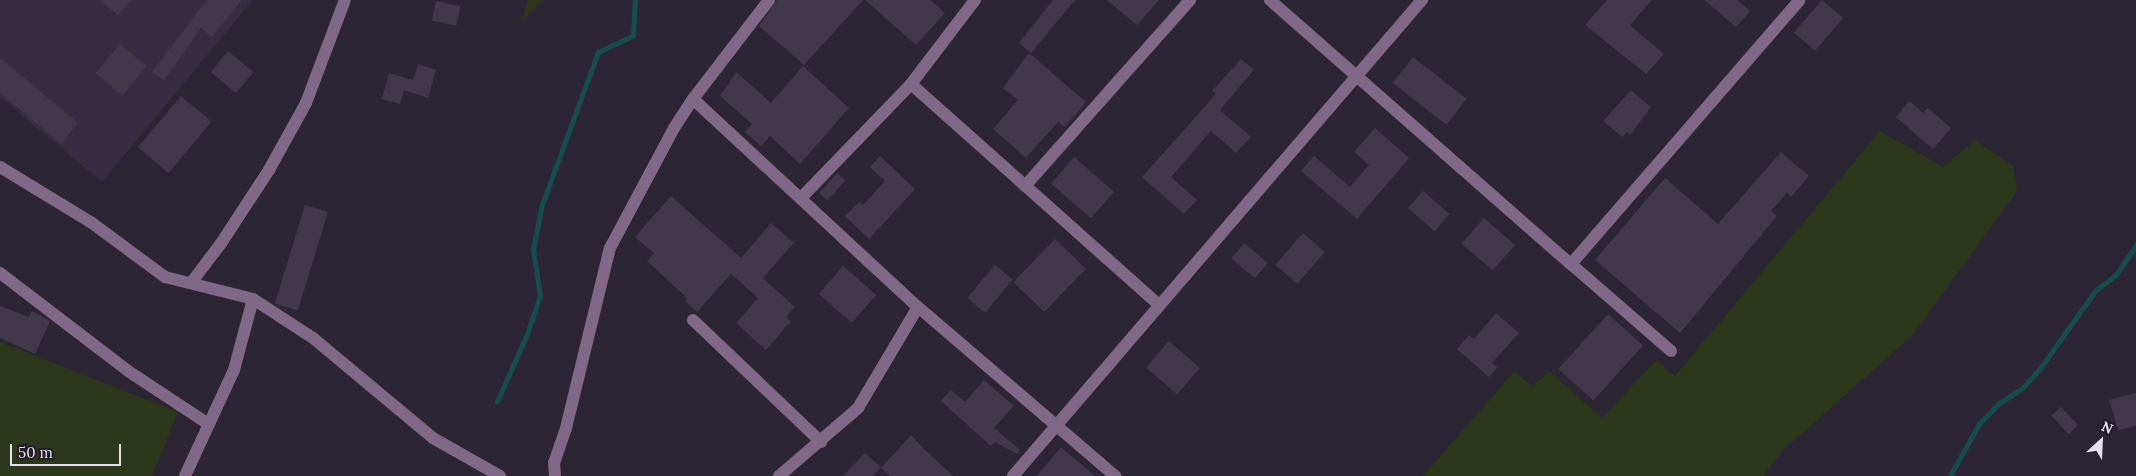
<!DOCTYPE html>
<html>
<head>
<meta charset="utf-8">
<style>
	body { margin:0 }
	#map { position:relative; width:2136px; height:476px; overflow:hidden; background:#2c2534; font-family:Lora,serif }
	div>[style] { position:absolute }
	.built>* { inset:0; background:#372d42 }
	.green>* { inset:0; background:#2d371b }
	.stream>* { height:4.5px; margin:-2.25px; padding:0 2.25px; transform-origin:2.25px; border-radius:2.25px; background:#174c4f }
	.building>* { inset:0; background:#413949; transform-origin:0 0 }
	.minor>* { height:12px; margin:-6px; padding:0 6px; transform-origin:6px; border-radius:6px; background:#826888 }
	span { translate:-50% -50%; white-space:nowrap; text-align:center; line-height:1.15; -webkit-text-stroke:4.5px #231c2a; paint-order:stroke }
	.north { position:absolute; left:2076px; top:416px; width:50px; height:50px; -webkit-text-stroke:4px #231c2a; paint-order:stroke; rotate:25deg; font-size:14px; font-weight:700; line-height:20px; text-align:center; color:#e6e1eb }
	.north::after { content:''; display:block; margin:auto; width:18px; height:22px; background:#e6e1eb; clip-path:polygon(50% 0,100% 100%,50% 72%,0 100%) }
	.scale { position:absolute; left:10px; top:444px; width:111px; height:22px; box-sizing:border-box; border:2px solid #e6e1eb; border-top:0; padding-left:6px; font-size:15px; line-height:18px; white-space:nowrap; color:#e6e1eb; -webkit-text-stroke:4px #231c2a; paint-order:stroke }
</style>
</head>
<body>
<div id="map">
	<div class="built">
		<i style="clip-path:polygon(0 0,253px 0,102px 182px,0 97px)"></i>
	</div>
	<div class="green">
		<i style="clip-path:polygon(528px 0,543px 0,522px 21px)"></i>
		<i style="clip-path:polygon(1880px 131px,1943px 167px,1975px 140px,2013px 166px,2017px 191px,1912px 336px,1783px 450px,1763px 476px,1423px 476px,1514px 372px,1533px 386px,1549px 371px,1602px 418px,1656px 360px,1675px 376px)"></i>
		<i style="clip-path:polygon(0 342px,178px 412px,152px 476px,0 476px)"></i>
	</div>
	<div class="stream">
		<i style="left:497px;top:402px;width:74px;rotate:-66.2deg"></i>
		<i style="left:527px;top:334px;width:40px;rotate:-71.1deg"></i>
		<i style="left:540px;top:296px;width:48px;rotate:-98.5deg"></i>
		<i style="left:533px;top:249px;width:45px;rotate:-78.4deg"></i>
		<i style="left:542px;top:205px;width:163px;rotate:-69.9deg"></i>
		<i style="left:598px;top:52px;width:38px;rotate:-25deg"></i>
		<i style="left:633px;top:36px;width:36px;rotate:-87deg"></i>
		<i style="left:1950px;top:476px;width:60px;rotate:-60.9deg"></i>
		<i style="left:1979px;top:424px;width:28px;rotate:-46deg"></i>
		<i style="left:1998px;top:404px;width:30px;rotate:-33deg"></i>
		<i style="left:2023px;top:388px;width:28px;rotate:-49deg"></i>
		<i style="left:2041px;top:367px;width:95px;rotate:-54.5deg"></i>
		<i style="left:2096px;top:290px;width:25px;rotate:-37deg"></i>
		<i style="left:2116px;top:275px;width:36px;rotate:-56deg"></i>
	</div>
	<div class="building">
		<i style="clip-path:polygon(100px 0,131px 0,118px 15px)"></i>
		<i style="clip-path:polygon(207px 0,242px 0,212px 37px,201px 28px,164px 80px,152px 72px)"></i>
		<i style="clip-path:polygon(777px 0,863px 0,804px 65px,759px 26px)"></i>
		<i style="clip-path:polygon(865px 0,930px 0,945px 13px,916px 45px)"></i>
		<i style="clip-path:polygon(1053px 0,1075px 0,1031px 53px,1019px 43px)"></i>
		<i style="clip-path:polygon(1107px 0,1159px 0,1137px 25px)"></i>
		<i style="clip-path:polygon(1607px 0,1652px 0,1630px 25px,1664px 54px,1646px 74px,1585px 25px)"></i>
		<i style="clip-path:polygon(1704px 0,1737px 0,1750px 11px,1736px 27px)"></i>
		<i style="left:1822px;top:0;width:28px;height:43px;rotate:41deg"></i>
		<i style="left:436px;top:1px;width:25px;height:20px;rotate:12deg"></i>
		<i style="left:120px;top:44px;width:35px;height:38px;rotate:40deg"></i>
		<i style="left:228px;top:51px;width:33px;height:27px;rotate:40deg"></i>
		<i style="clip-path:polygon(1029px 53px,1086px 102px,1065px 127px,1058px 122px,1026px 158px,993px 129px,1018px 100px,1003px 88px)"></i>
		<i style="left:1413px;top:57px;width:68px;height:33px;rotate:38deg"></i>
		<i style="clip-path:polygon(0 58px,78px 123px,61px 144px,0 93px)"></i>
		<i style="clip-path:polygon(1241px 59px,1254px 70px,1220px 110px,1251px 137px,1236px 153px,1211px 131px,1171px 177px,1197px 200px,1184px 214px,1142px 177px,1216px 94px,1212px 91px)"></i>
		<i style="clip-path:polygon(418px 64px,436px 70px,428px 98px,404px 90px,400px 104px,382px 99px,389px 73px,413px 80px)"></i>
		<i style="clip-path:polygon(803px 66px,849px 108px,800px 164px,770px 136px,761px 146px,745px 132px,752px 124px,720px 96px,736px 72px,771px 103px)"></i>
		<i style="clip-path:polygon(1631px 90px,1651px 107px,1630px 135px,1627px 132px,1622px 137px,1603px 121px)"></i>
		<i style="left:181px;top:96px;width:40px;height:67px;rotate:40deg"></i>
		<i style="clip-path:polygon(1909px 101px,1923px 113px,1928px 108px,1951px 128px,1933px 149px,1896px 117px)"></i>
		<i style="clip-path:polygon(1375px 128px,1409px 158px,1357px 219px,1301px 171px,1314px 156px,1350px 187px,1369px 165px,1354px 152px)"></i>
		<i style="clip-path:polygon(1781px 152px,1809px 176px,1791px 197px,1787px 193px,1771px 211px,1777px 216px,1680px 333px,1595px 260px,1665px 178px,1718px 224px)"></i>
		<i style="clip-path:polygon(880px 156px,915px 189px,869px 239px,845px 216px,859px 202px,863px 205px,885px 181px,870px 167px)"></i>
		<i style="left:1074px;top:157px;width:53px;height:35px;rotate:41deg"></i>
		<i style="left:837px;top:173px;width:11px;height:27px;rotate:41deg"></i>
		<i style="left:1423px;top:191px;width:35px;height:23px;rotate:41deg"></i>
		<i style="clip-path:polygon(671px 196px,741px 258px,771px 223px,794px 243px,763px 278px,795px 307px,786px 317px,791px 321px,766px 350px,736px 323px,758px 298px,731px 274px,697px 312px,685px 301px,687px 298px,647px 261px,654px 253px,635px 237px)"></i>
		<i style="left:305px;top:205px;width:24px;height:103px;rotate:17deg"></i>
		<i style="left:1484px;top:218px;width:41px;height:34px;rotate:41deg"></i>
		<i style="left:1303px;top:233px;width:29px;height:42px;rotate:41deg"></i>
		<i style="left:1055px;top:239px;width:43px;height:60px;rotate:44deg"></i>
		<i style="left:1244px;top:243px;width:31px;height:20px;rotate:40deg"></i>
		<i style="left:995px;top:265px;width:23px;height:43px;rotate:40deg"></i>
		<i style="left:843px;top:266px;width:44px;height:37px;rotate:41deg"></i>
		<i style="clip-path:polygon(0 306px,29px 317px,32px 311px,50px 321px,35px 354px,0 338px)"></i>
		<i style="clip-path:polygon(1496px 313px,1519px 333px,1492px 363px,1497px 367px,1489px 377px,1457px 349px,1469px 335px,1474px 339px)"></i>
		<i style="left:1608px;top:314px;width:47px;height:74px;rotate:42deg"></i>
		<i style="left:1169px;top:341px;width:41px;height:35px;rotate:41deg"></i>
		<i style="clip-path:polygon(984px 380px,1014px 406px,994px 428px,1020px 450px,1017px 454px,995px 442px,991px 446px,941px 401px,951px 390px,965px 402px)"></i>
		<i style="clip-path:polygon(2136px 393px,2136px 426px,2118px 430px,2109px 400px)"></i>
		<i style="left:2061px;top:407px;width:25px;height:13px;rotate:47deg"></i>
		<i style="clip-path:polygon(911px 435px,922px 447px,953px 476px,890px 476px,881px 468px)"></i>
		<i style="clip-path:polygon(1061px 447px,1095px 476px,1037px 476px)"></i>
		<i style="clip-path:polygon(865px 453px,881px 467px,873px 476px,843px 476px)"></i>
	</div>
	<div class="minor">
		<i style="left:769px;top:0;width:125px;rotate:127.5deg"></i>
		<i style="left:693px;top:99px;width:306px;rotate:42.8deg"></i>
		<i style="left:918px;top:307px;width:260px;rotate:40.6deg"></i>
		<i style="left:1270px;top:0;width:400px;rotate:41.3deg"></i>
		<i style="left:911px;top:84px;width:332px;rotate:41.7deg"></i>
		<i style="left:0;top:167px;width:108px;rotate:31.3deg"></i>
		<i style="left:92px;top:223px;width:91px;rotate:36.5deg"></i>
		<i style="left:165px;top:277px;width:91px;rotate:14deg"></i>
		<i style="left:253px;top:299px;width:72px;rotate:33deg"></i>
		<i style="left:313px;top:338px;width:156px;rotate:39.8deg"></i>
		<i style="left:433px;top:438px;width:77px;rotate:29.6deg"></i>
		<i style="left:1025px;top:186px;width:249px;rotate:-48.4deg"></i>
		<i style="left:801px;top:198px;width:158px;rotate:-46deg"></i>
		<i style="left:911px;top:84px;width:106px;rotate:-52.7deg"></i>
		<i style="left:0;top:273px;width:161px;rotate:37.4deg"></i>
		<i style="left:128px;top:371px;width:95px;rotate:33.4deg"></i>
		<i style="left:191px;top:283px;width:51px;rotate:-52.9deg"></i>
		<i style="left:222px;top:242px;width:86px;rotate:-56.9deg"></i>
		<i style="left:269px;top:170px;width:77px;rotate:-61.1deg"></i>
		<i style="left:306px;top:103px;width:110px;rotate:-69.3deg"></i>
		<i style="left:693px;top:320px;width:177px;rotate:43.6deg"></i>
		<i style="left:1671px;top:351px;width:133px;rotate:-139deg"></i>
		<i style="left:1571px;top:264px;width:349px;rotate:-49.1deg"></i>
		<i style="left:185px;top:476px;width:117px;rotate:-65.2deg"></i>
		<i style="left:234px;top:370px;width:73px;rotate:-75deg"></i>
		<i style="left:555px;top:476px;width:13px;rotate:-94deg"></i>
		<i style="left:554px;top:463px;width:37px;rotate:-71deg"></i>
		<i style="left:566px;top:428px;width:185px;rotate:-76.3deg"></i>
		<i style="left:610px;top:248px;width:136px;rotate:-61.9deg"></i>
		<i style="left:674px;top:128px;width:35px;rotate:-57deg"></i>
		<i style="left:779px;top:476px;width:104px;rotate:-40.7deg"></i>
		<i style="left:858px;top:408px;width:117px;rotate:-59.3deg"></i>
		<i style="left:1013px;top:476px;width:628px;rotate:-49.33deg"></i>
	</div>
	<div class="north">N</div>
	<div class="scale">50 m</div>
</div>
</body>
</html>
